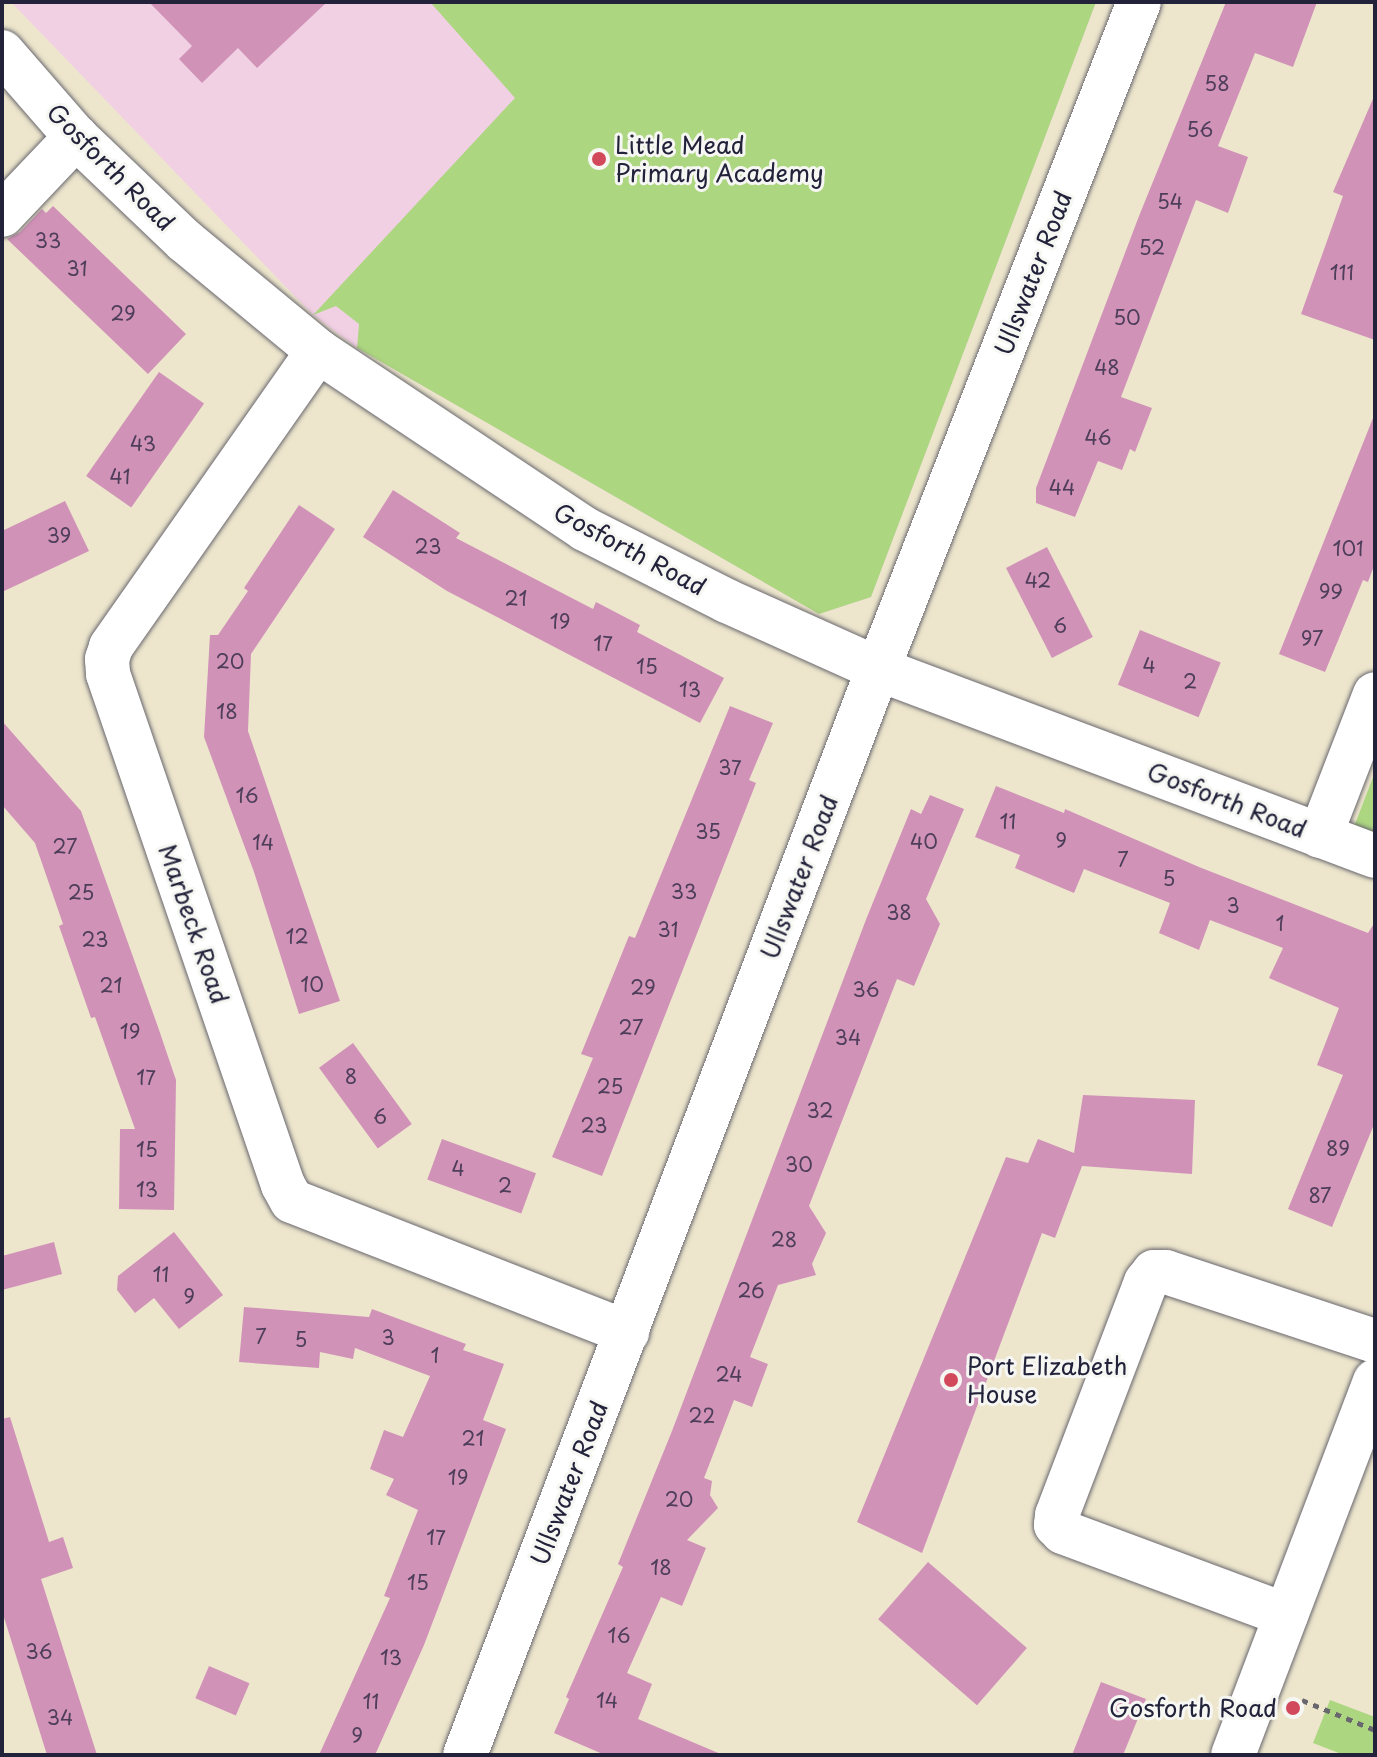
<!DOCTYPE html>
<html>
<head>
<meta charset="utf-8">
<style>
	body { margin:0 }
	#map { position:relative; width:1377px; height:1757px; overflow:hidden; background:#ede6cd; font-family:"Playpen Sans",sans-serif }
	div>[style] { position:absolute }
	.built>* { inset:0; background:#f1d0e3 }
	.green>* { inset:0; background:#add681 }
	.building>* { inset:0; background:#d192b8; transform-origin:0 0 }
	.path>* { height:5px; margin-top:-2.5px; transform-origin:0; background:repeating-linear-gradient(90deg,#69676e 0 6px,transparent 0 12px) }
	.roads { filter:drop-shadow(0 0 2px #69676e) drop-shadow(0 0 2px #69676e) }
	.street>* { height:44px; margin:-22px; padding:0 22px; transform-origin:22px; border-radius:22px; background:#fff }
	.secondary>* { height:44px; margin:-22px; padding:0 22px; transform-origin:22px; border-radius:22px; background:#fff }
	.dots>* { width:22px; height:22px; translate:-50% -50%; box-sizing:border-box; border:4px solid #f6f6f2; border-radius:50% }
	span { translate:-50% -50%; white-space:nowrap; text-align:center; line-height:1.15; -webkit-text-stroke:6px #f6f6f2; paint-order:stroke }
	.number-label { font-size:20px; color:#4e3e5a }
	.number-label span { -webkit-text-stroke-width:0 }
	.poi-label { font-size:24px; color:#22223b }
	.left { translate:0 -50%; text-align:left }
	.right { translate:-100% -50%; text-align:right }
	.street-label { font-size:24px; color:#22223b }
	.frame { position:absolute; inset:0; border:4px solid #22223b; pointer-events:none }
</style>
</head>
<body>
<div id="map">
	<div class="built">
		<i style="clip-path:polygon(11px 2px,1096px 2px,871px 597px,819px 614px,357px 348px,313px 315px)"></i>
	</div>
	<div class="green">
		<i style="clip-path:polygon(430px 2px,1096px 2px,871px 597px,819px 614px,357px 348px,359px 324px,336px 306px,313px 315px,515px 98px)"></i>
		<i style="clip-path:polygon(1375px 772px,1375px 841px,1352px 832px)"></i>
		<i style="clip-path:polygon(1330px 1700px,1375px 1717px,1375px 1755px,1344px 1755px,1313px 1743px)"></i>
	</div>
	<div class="building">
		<i style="clip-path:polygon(149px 2px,327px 2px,257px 68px,238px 48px,202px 83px,179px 59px,192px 46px)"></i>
		<i style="clip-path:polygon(1226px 2px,1317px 2px,1293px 67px,1255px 53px,1218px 146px,1248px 157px,1228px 213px,1196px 200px,1121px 397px,1152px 408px,1135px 452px,1130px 449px,1122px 470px,1098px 461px,1075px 517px,1036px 503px,1036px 488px,1139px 216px)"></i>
		<i style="clip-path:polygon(1375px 94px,1375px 340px,1301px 314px,1343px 196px,1333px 192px)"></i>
		<i style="clip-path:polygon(53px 206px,186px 334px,148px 374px,7px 239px,20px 232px,42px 209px,46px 213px)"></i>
		<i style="left:159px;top:372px;width:55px;height:127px;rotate:35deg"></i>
		<i style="clip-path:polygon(1373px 418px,1375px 563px,1368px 582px,1363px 580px,1325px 672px,1279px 654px)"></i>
		<i style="clip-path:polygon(393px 490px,460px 533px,456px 538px,593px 609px,596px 602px,640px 625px,637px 632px,724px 678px,700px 723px,447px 591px,363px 537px)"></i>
		<i style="clip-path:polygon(65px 501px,89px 551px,2px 592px,2px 531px)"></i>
		<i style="clip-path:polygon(299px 505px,335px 529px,251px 654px,248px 731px,340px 1001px,299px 1014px,254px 872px,204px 737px,210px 635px,218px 635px,248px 591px,244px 588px)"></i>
		<i style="left:1047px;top:547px;width:101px;height:46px;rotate:63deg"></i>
		<i style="left:1140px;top:630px;width:87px;height:59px;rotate:22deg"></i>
		<i style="clip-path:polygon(730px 706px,773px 723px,749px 780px,756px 783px,602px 1176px,552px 1157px,593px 1058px,581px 1054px,629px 936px,635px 938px)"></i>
		<i style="clip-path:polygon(2px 721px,81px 811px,158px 1027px,176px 1080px,174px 1210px,119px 1209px,120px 1129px,135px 1129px,95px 1017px,91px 1018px,59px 926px,63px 924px,35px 843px,2px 805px)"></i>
		<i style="clip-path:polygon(996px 786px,1064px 813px,1065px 809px,1199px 867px,1368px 933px,1375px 922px,1375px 1122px,1332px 1227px,1288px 1209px,1343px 1075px,1317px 1065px,1339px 1008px,1269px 978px,1283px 948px,1210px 920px,1199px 950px,1159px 933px,1170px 903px,1084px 869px,1074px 893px,1015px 868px,1020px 855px,975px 837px)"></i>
		<i style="clip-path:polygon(930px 795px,964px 809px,926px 899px,940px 924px,914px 986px,897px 979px,809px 1206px,826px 1233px,812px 1264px,816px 1275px,778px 1285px,750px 1357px,768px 1364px,752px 1407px,734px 1400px,704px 1478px,712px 1481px,710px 1495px,718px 1508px,687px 1540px,706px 1548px,682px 1606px,661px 1597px,627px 1673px,652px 1684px,638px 1719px,723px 1755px,605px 1755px,554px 1733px,569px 1699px,566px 1697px,623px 1567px,618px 1564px,672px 1431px,867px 917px,911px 809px,921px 814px)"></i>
		<i style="left:353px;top:1043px;width:100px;height:42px;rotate:54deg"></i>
		<i style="clip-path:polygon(1083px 1095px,1195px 1100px,1192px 1174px,1082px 1166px,1055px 1238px,1042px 1233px,922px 1553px,857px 1522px,1006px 1157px,1028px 1163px,1038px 1139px,1074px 1153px)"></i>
		<i style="left:442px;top:1139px;width:100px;height:43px;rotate:20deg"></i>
		<i style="clip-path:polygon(174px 1232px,223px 1295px,179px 1329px,154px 1298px,135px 1313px,117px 1290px,118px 1276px)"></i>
		<i style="clip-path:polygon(54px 1242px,62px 1274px,2px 1290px,2px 1256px)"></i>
		<i style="clip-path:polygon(244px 1307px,369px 1317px,372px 1309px,466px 1344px,463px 1350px,504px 1364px,483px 1420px,506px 1429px,424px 1645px,375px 1755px,319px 1755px,390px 1598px,384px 1596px,418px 1510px,386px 1495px,394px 1479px,370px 1469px,384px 1430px,403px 1437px,430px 1376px,355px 1348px,353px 1359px,320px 1352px,319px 1368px,239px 1362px)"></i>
		<i style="clip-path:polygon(10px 1417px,49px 1542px,63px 1537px,73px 1568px,41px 1579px,97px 1755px,47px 1755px,2px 1611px,2px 1419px)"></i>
		<i style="left:928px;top:1562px;width:131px;height:76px;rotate:41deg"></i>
		<i style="left:209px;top:1666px;width:44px;height:35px;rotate:23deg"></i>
		<i style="clip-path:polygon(1101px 1682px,1146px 1699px,1123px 1755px,1072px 1755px)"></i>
	</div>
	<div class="path">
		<i style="left:1302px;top:1700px;width:79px;rotate:22.3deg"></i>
	</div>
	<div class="roads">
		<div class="street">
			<i style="left:2px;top:52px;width:113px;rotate:49deg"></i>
			<i style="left:76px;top:137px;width:151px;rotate:43.7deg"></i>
			<i style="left:185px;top:241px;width:173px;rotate:39.6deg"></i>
			<i style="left:318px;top:351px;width:321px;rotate:33.7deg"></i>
			<i style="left:585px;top:529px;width:159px;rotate:26.9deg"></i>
			<i style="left:727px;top:601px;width:166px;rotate:24.2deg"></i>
			<i style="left:878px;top:669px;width:531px;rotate:20.62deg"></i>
			<i style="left:2px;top:215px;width:108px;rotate:-46.5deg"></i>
			<i style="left:318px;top:351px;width:361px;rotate:125deg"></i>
			<i style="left:111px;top:647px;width:13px;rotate:108deg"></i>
			<i style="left:107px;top:659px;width:15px;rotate:86deg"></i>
			<i style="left:108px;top:674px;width:540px;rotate:71.1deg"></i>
			<i style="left:283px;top:1185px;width:18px;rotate:61deg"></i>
			<i style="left:292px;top:1201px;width:360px;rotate:21.4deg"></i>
			<i style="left:1320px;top:836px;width:152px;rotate:-68.8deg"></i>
			<i style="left:1286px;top:1615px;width:238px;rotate:-159.6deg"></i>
			<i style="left:1063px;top:1532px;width:10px;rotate:-135deg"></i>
			<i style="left:1056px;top:1525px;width:10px;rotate:-84deg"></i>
			<i style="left:1057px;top:1515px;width:249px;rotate:-69.1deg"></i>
			<i style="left:1146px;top:1282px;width:13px;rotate:-51deg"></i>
			<i style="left:1154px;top:1272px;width:12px"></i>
			<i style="left:1166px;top:1272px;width:220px;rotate:18.3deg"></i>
			<i style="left:465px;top:1755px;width:1162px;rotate:-69.18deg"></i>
			<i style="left:878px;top:669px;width:716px;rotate:-68.63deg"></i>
		</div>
		<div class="secondary">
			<i style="left:1233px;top:1755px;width:400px;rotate:-69.2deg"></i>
		</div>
	</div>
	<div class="dots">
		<i style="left:599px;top:159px;background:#d1495b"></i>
		<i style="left:951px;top:1380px;background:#d1495b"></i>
		<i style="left:1293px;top:1708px;background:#d1495b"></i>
	</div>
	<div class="number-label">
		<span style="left:1217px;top:83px">58</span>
		<span style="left:1200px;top:129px">56</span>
		<span style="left:1170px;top:201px">54</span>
		<span style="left:48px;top:240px">33</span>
		<span style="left:1152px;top:247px">52</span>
		<span style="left:77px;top:268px">31</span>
		<span style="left:1342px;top:272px">111</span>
		<span style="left:123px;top:313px">29</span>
		<span style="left:1127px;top:317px">50</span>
		<span style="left:1107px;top:367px">48</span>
		<span style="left:1098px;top:437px">46</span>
		<span style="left:143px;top:443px">43</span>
		<span style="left:120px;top:476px">41</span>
		<span style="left:1062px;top:487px">44</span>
		<span style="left:59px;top:535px">39</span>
		<span style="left:428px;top:546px">23</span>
		<span style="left:1348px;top:548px">101</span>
		<span style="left:1038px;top:580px">42</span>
		<span style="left:1331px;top:591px">99</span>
		<span style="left:516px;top:598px">21</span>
		<span style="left:560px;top:621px">19</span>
		<span style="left:1060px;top:625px">6</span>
		<span style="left:1312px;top:638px">97</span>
		<span style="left:603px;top:643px">17</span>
		<span style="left:230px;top:661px">20</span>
		<span style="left:1149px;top:665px">4</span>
		<span style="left:647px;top:666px">15</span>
		<span style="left:1190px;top:681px">2</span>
		<span style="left:690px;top:689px">13</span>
		<span style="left:227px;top:711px">18</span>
		<span style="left:730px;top:767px">37</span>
		<span style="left:247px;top:795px">16</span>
		<span style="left:1008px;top:821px">11</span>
		<span style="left:708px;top:831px">35</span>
		<span style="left:1061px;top:840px">9</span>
		<span style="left:924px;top:841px">40</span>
		<span style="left:263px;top:842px">14</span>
		<span style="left:65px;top:846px">27</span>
		<span style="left:1123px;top:859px">7</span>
		<span style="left:1169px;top:878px">5</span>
		<span style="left:684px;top:891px">33</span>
		<span style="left:81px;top:892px">25</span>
		<span style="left:1233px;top:905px">3</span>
		<span style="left:899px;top:912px">38</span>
		<span style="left:1280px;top:923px">1</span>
		<span style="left:668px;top:929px">31</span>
		<span style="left:297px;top:936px">12</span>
		<span style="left:95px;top:939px">23</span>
		<span style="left:312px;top:984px">10</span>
		<span style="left:111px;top:985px">21</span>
		<span style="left:643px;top:987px">29</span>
		<span style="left:866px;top:989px">36</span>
		<span style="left:631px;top:1027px">27</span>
		<span style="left:130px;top:1031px">19</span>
		<span style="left:848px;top:1037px">34</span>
		<span style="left:351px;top:1076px">8</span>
		<span style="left:146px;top:1077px">17</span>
		<span style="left:610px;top:1086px">25</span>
		<span style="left:820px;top:1110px">32</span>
		<span style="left:380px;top:1116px">6</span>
		<span style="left:594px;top:1125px">23</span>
		<span style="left:1338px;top:1148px">89</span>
		<span style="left:147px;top:1149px">15</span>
		<span style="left:799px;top:1164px">30</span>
		<span style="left:458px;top:1168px">4</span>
		<span style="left:505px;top:1185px">2</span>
		<span style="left:147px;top:1189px">13</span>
		<span style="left:1320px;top:1195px">87</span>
		<span style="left:784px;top:1239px">28</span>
		<span style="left:161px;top:1274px">11</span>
		<span style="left:751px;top:1290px">26</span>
		<span style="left:189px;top:1296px">9</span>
		<span style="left:261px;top:1336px">7</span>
		<span style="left:388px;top:1337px">3</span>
		<span style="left:301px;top:1339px">5</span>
		<span style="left:435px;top:1355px">1</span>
		<span style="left:729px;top:1374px">24</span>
		<span style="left:702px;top:1415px">22</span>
		<span style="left:473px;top:1438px">21</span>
		<span style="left:458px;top:1477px">19</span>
		<span style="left:679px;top:1499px">20</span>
		<span style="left:436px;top:1537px">17</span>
		<span style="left:661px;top:1567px">18</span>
		<span style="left:418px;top:1582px">15</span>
		<span style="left:619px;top:1635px">16</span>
		<span style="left:39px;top:1651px">36</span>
		<span style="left:391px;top:1657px">13</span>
		<span style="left:607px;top:1700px">14</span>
		<span style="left:371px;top:1701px">11</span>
		<span style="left:60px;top:1717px">34</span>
		<span style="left:357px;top:1735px">9</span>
	</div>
	<div class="poi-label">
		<span class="left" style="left:615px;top:159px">Little Mead<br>Primary Academy</span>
		<span class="left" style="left:967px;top:1380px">Port Elizabeth<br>House</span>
		<span class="right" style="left:1277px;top:1708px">Gosforth Road</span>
	</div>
	<div class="street-label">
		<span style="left:111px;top:167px;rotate:45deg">Gosforth Road</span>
		<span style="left:1033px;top:273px;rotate:-69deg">Ullswater Road</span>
		<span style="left:630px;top:549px;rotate:28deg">Gosforth Road</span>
		<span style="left:1227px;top:800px;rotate:21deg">Gosforth Road</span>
		<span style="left:799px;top:877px;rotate:-69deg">Ullswater Road</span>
		<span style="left:194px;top:924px;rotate:71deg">Marbeck Road</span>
		<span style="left:569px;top:1483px;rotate:-69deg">Ullswater Road</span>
	</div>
	<div class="frame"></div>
</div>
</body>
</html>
